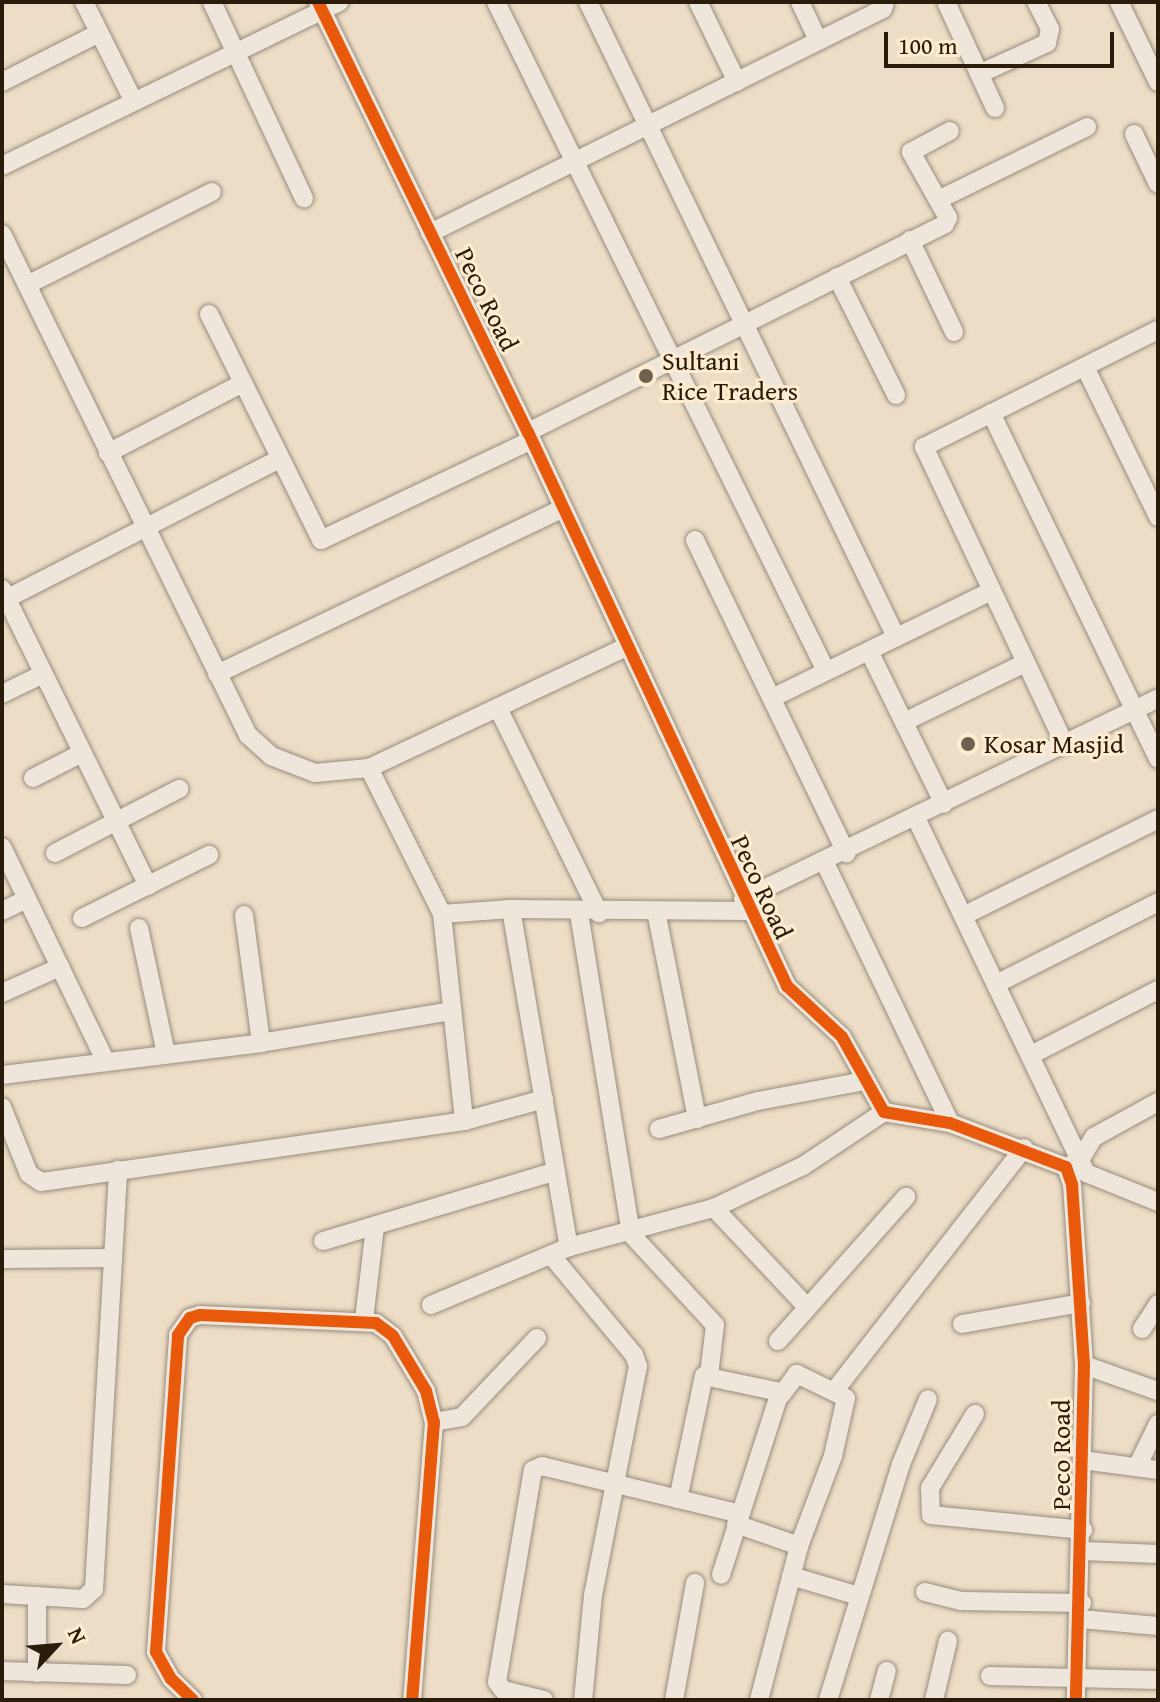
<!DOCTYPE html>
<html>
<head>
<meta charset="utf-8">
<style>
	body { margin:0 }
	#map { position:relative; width:1160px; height:1702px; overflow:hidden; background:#edddc6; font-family:"Gentium Book Plus",serif }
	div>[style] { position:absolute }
	.roads { filter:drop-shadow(0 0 2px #978d7d) drop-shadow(0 0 2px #978d7d) }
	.minor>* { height:18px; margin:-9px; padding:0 9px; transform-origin:9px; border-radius:9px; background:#efe6db }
	.cycleway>* { height:12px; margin:-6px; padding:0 6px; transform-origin:6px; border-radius:6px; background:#e8590c }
	.dots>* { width:22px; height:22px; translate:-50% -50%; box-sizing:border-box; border:4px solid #feebd0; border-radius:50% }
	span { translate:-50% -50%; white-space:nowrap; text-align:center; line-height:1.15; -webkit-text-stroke:6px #feebd0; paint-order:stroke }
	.street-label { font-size:26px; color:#291c0a }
	.poi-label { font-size:26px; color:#291c0a }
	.left { translate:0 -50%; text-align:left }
	.frame { position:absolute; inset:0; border:4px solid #291c0a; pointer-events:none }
	.north { position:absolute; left:16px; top:1606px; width:80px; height:80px; -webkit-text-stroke:6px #feebd0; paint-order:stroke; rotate:64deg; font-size:22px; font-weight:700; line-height:32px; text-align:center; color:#291c0a }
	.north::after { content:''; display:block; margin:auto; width:28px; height:36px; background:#291c0a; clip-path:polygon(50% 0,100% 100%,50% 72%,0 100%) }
	.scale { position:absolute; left:884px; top:32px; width:230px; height:36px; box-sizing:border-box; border:4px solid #291c0a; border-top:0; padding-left:10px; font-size:24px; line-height:28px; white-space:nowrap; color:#291c0a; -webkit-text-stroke:6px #feebd0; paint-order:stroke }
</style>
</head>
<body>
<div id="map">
	<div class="roads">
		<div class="minor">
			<i style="left:84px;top:2px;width:110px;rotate:63.4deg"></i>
			<i style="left:212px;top:2px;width:217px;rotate:64.9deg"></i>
			<i style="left:318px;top:2px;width:479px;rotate:64deg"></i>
			<i style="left:528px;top:432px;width:612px;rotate:64.94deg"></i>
			<i style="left:787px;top:986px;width:75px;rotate:42.8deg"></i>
			<i style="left:842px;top:1037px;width:86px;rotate:60.8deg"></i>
			<i style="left:884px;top:1112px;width:67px;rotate:9.5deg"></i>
			<i style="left:950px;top:1123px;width:124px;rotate:20.8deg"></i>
			<i style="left:1066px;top:1167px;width:18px;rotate:71deg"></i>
			<i style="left:1072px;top:1184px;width:181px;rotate:86.2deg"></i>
			<i style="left:1084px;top:1365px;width:335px;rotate:91.4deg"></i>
			<i style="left:496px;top:2px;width:746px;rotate:63.74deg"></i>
			<i style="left:588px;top:2px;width:706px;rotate:64.12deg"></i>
			<i style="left:698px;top:2px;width:89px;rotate:64deg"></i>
			<i style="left:800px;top:2px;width:42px;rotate:64.7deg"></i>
			<i style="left:946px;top:2px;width:117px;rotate:65.2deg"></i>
			<i style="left:1119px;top:2px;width:89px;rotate:64deg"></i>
			<i style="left:979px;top:74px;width:75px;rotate:-24.5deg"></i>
			<i style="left:1047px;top:43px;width:14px;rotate:-78deg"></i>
			<i style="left:1050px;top:29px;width:30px;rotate:-117deg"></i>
			<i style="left:2px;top:82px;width:109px;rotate:-26.8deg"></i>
			<i style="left:1134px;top:134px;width:55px;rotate:64.4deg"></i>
			<i style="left:2px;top:166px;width:375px;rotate:-25.9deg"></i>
			<i style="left:938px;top:200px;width:166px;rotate:-26.1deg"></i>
			<i style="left:430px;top:233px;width:505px;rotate:-26.31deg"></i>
			<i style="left:883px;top:9px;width:7px;rotate:-74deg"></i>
			<i style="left:2px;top:234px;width:558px;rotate:63.85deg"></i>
			<i style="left:248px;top:735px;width:31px;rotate:42deg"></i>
			<i style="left:271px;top:756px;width:47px;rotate:21.1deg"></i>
			<i style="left:315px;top:773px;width:54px;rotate:-5.3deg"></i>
			<i style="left:369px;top:768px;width:284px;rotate:-25.2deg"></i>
			<i style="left:910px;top:240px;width:102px;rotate:64.4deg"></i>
			<i style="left:837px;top:277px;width:132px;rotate:63.4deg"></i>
			<i style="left:27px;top:285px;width:207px;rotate:-26.7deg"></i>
			<i style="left:209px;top:314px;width:252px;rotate:63.6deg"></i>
			<i style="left:321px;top:540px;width:233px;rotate:-25.4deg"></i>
			<i style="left:1085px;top:367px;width:167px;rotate:64deg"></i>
			<i style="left:991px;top:413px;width:384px;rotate:64.2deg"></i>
			<i style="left:528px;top:432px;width:466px;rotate:-26.5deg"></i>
			<i style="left:945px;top:224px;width:7px;rotate:-63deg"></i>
			<i style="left:948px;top:218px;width:76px;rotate:-119.3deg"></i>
			<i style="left:911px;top:152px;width:44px;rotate:-28.3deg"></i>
			<i style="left:108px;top:453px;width:152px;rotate:-27.4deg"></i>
			<i style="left:695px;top:540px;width:348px;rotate:64.2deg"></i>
			<i style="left:2px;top:589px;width:331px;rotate:63.8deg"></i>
			<i style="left:2px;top:601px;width:312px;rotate:-27.1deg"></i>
			<i style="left:869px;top:651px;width:170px;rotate:63.9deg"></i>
			<i style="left:217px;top:674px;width:384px;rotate:-25.6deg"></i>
			<i style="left:2px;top:694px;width:46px;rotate:-26deg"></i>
			<i style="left:772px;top:698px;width:242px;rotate:-26deg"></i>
			<i style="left:498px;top:708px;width:229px;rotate:63.8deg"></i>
			<i style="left:904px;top:722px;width:135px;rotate:-26deg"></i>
			<i style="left:1065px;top:745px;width:330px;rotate:-115.3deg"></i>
			<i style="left:924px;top:447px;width:262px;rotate:-26.6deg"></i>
			<i style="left:369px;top:768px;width:163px;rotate:63.4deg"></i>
			<i style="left:442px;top:914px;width:208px;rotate:83.9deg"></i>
			<i style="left:33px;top:778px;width:55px;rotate:-27deg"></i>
			<i style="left:916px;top:818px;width:379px;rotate:64.4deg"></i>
			<i style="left:2px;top:847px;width:239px;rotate:64.2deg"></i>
			<i style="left:55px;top:853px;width:140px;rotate:-27.3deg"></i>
			<i style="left:825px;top:863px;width:288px;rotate:64.3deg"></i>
			<i style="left:743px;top:899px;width:461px;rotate:-25.8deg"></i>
			<i style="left:511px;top:909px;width:343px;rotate:80.3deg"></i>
			<i style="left:2px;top:911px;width:28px;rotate:-26deg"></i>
			<i style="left:656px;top:911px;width:212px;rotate:78.8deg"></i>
			<i style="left:579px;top:913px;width:325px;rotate:80.8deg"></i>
			<i style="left:631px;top:1234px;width:124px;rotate:47.3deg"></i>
			<i style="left:715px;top:1325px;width:50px;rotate:96.8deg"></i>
			<i style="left:442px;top:914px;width:69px;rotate:-4.1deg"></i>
			<i style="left:511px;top:909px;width:237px;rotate:0.5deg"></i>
			<i style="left:244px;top:915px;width:129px;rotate:82.4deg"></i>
			<i style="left:963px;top:916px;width:218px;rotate:-26.4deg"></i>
			<i style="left:82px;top:918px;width:142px;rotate:-26.4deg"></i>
			<i style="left:139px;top:928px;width:129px;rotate:77.9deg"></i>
			<i style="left:996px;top:984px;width:182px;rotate:-26.8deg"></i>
			<i style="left:2px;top:993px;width:64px;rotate:-24.1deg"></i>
			<i style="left:1031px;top:1055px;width:143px;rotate:-27.1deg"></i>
			<i style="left:2px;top:1075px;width:261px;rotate:-7deg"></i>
			<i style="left:261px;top:1043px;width:194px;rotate:-9.5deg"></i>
			<i style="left:2px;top:1107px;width:72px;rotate:68.1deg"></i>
			<i style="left:29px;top:1174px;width:14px;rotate:34deg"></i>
			<i style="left:41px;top:1182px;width:427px;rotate:-8.2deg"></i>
			<i style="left:464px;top:1121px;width:83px;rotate:-15.4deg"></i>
			<i style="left:659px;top:1129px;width:103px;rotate:-15.8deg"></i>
			<i style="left:758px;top:1101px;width:109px;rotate:-10.6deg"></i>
			<i style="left:1080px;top:1160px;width:27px;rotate:-59deg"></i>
			<i style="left:1094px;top:1137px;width:73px;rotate:-28.7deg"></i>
			<i style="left:1072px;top:1164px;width:9px;rotate:-27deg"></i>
			<i style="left:1080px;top:1160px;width:14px;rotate:65deg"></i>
			<i style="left:1086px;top:1173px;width:78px;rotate:21.9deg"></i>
			<i style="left:714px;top:1208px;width:136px;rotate:46.8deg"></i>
			<i style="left:323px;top:1241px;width:243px;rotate:-16.7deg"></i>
			<i style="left:551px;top:1255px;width:130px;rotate:50.3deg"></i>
			<i style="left:634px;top:1355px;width:12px;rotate:70deg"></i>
			<i style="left:638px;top:1366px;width:233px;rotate:101.1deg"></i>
			<i style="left:593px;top:1595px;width:105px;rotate:95.4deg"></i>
			<i style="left:2px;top:1259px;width:111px;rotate:-0.5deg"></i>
			<i style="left:431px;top:1305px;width:150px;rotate:-22.8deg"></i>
			<i style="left:569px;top:1247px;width:150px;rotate:-15.1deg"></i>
			<i style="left:714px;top:1208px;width:98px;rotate:-25.3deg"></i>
			<i style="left:803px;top:1166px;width:97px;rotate:-33.7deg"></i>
			<i style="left:364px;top:1320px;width:95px;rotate:-83.3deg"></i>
			<i style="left:962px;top:1324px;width:121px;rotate:-10deg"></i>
			<i style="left:1142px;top:1329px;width:30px;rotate:-57deg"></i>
			<i style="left:778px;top:1341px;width:193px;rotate:-48.4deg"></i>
			<i style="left:1084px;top:1365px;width:78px;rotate:19.4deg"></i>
			<i style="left:835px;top:1390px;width:307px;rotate:-52deg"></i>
			<i style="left:975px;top:1414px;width:87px;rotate:121.3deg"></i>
			<i style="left:930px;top:1488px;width:27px;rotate:88deg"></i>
			<i style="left:931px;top:1515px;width:153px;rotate:5.6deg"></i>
			<i style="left:434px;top:1422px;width:28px;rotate:-10deg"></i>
			<i style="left:462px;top:1417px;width:109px;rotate:-46.5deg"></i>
			<i style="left:1082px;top:1460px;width:77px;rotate:7.5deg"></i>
			<i style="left:1137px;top:1467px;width:48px;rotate:-64deg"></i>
			<i style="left:678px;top:1499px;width:126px;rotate:-78.1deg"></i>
			<i style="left:704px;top:1376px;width:78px;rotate:11.9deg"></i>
			<i style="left:780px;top:1392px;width:192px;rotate:107.9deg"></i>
			<i style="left:736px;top:1524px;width:67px;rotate:19.2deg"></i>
			<i style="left:1083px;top:1551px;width:75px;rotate:2.3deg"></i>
			<i style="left:791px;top:1576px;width:71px;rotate:16.4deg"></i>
			<i style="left:925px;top:1592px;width:38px;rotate:14deg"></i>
			<i style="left:962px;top:1601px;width:120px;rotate:1deg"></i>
			<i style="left:2px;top:1594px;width:81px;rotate:3.5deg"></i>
			<i style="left:83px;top:1599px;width:15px;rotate:-42deg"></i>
			<i style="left:94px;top:1589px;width:420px;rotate:-86.7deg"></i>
			<i style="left:37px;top:1596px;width:77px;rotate:90deg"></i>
			<i style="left:1081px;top:1619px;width:77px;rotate:5.2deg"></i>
			<i style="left:2px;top:1671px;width:125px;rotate:1.8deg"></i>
			<i style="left:990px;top:1676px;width:168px;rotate:1.4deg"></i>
			<i style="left:193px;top:1700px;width:30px;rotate:-136deg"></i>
			<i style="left:171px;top:1679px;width:31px;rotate:-119deg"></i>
			<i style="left:156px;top:1652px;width:318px;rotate:-86deg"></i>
			<i style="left:178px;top:1335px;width:21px;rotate:-55deg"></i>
			<i style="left:190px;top:1318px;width:10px;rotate:-17deg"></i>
			<i style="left:200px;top:1315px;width:176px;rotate:2.6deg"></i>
			<i style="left:376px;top:1323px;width:21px;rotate:37deg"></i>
			<i style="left:393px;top:1336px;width:64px;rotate:59deg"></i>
			<i style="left:426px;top:1391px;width:32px;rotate:76deg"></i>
			<i style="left:434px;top:1422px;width:279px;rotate:94.5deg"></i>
			<i style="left:544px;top:1700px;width:42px;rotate:-166.3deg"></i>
			<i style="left:503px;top:1690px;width:10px;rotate:-127deg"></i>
			<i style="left:497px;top:1682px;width:215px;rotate:-80.4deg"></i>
			<i style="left:533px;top:1470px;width:10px;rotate:-24deg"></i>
			<i style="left:542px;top:1466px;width:204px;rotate:13.6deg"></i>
			<i style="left:674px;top:1700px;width:119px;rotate:-79.8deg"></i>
			<i style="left:759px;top:1700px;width:159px;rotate:-75.4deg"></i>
			<i style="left:799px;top:1546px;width:96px;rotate:-69.3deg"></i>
			<i style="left:833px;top:1456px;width:59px;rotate:-77.4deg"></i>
			<i style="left:846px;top:1398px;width:55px;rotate:-153.9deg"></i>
			<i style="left:797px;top:1374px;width:26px;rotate:127deg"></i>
			<i style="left:828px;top:1700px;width:247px;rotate:-72.8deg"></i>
			<i style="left:901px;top:1464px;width:70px;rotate:-67.4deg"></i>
			<i style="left:879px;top:1700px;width:30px;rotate:-75deg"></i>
			<i style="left:934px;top:1700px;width:61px;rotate:-76.7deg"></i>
		</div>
	</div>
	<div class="cycleway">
		<i style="left:318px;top:2px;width:479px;rotate:64deg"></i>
		<i style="left:528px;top:432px;width:612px;rotate:64.94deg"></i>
		<i style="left:787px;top:986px;width:75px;rotate:42.8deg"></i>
		<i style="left:842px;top:1037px;width:86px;rotate:60.8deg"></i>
		<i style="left:884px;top:1112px;width:67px;rotate:9.5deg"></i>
		<i style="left:950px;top:1123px;width:124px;rotate:20.8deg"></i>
		<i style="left:1066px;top:1167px;width:18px;rotate:71deg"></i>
		<i style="left:1072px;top:1184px;width:181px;rotate:86.2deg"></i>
		<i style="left:1084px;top:1365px;width:335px;rotate:91.4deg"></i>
		<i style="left:193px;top:1700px;width:30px;rotate:-136deg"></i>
		<i style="left:171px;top:1679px;width:31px;rotate:-119deg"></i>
		<i style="left:156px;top:1652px;width:318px;rotate:-86deg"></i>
		<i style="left:178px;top:1335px;width:21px;rotate:-55deg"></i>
		<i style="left:190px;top:1318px;width:10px;rotate:-17deg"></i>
		<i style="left:200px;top:1315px;width:176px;rotate:2.6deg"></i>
		<i style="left:376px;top:1323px;width:21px;rotate:37deg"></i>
		<i style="left:393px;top:1336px;width:64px;rotate:59deg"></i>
		<i style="left:426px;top:1391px;width:32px;rotate:76deg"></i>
		<i style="left:434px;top:1422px;width:279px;rotate:94.5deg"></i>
	</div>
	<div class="dots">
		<i style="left:646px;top:376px;background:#6e604c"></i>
		<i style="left:968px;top:744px;background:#6e604c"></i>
	</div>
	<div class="street-label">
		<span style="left:487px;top:299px;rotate:64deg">Peco Road</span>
		<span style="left:762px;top:887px;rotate:65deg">Peco Road</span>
		<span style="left:1061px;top:1455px;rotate:-90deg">Peco Road</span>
	</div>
	<div class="poi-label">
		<span class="left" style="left:662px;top:376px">Sultani<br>Rice Traders</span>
		<span class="left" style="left:984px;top:744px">Kosar Masjid</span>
	</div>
	<div class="frame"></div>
	<div class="north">N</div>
	<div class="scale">100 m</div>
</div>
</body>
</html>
